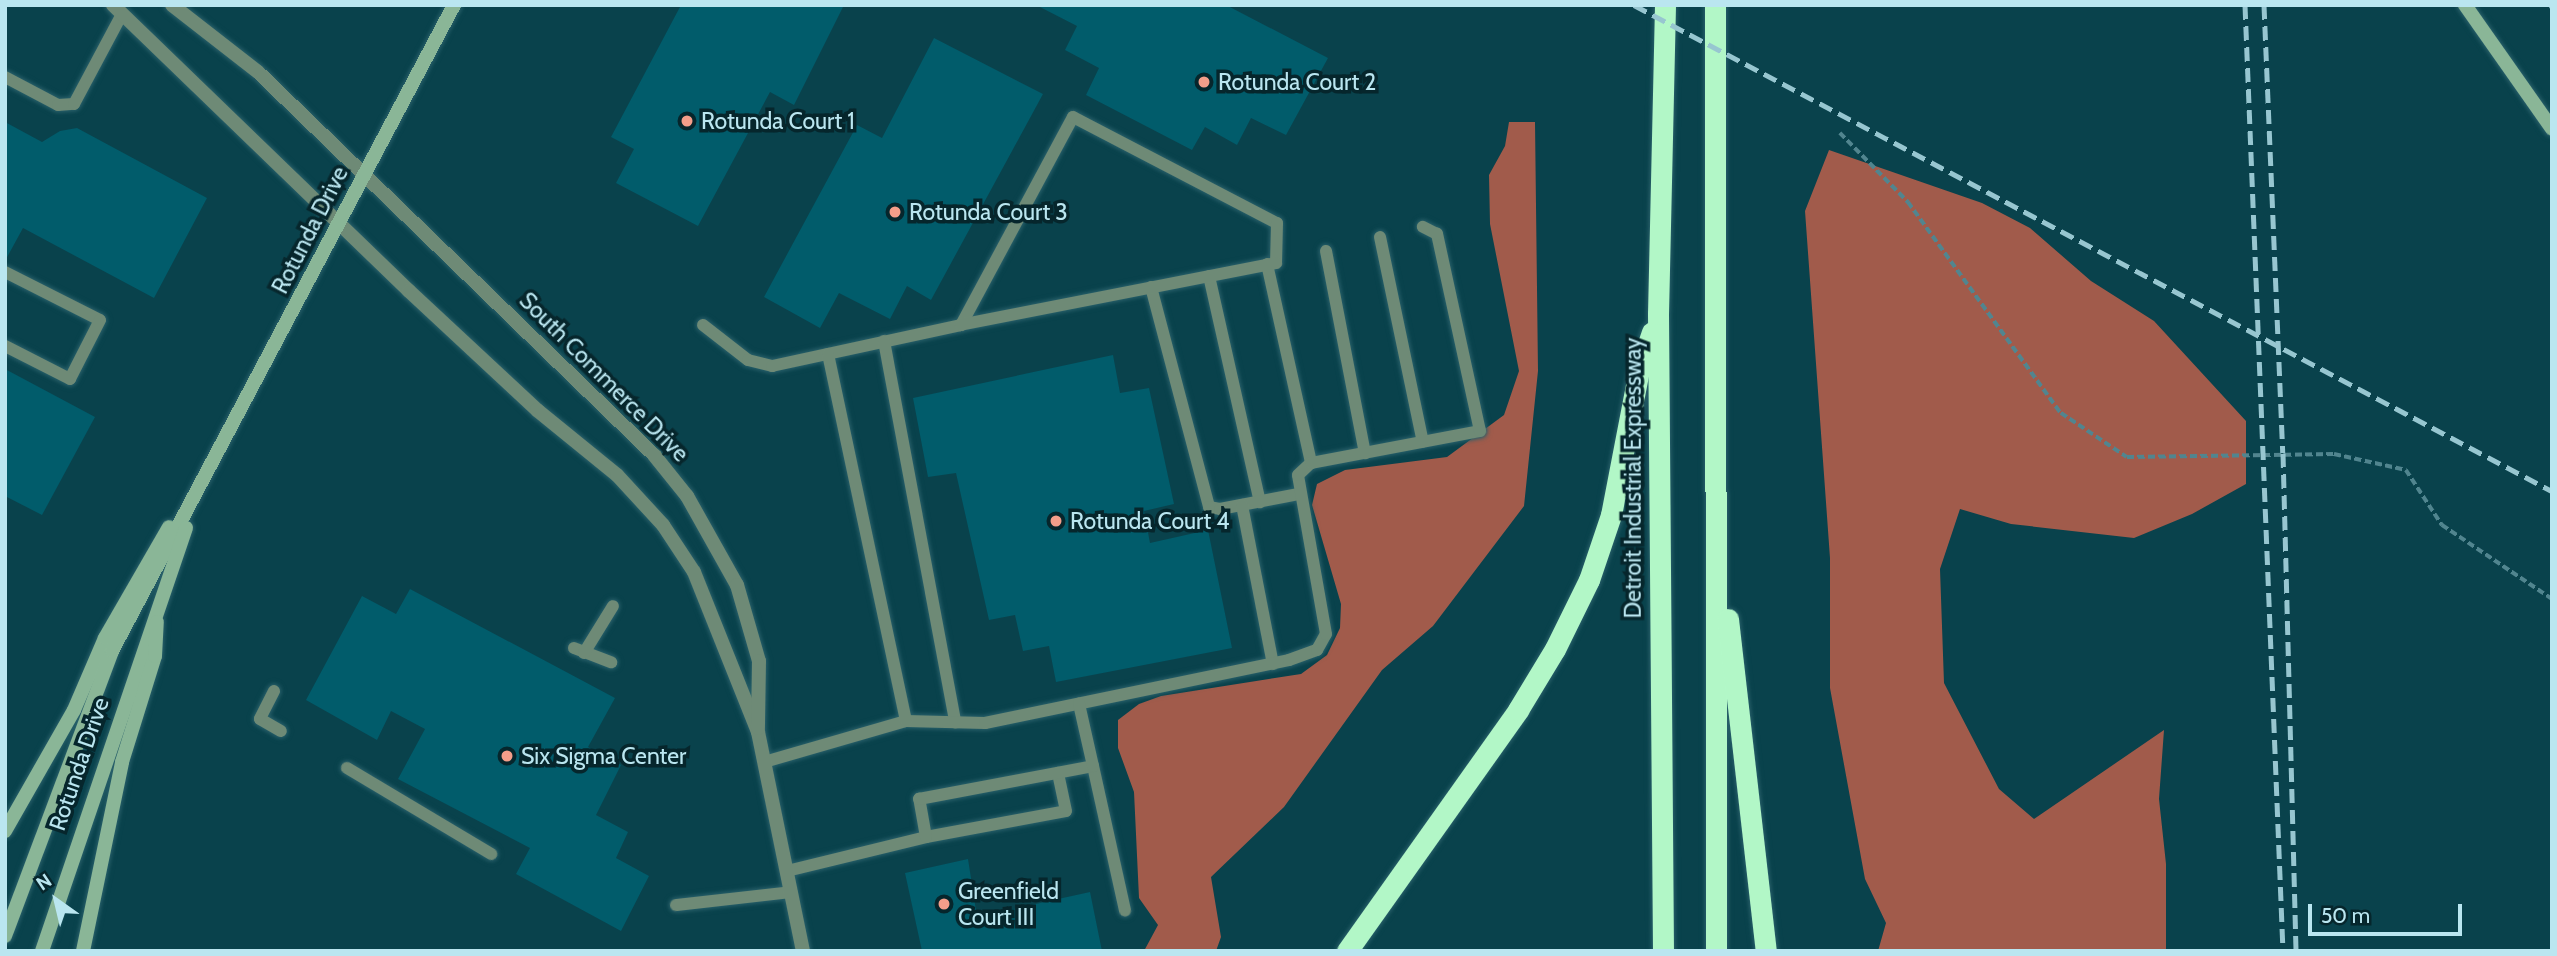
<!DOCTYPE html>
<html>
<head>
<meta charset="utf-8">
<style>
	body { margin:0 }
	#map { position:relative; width:2557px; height:956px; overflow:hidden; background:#09424c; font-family:Cabin,sans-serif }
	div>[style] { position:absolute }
	.forest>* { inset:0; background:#a15b4b }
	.building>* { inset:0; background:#015c6b }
	.path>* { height:3.5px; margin-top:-1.75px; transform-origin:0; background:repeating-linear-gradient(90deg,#51858f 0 7px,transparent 0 10.5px) }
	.roads { filter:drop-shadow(0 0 2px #29606a) drop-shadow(0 0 2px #29606a) }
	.lane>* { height:12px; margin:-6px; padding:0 6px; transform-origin:6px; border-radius:6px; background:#6e8a76 }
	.street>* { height:14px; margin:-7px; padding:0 7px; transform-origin:7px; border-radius:7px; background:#6e8a76 }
	.secondary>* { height:14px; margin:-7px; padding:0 7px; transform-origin:7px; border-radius:7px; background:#8ab697 }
	.highway>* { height:21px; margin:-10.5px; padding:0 10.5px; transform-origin:10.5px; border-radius:10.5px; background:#b2f7c7 }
	.rail>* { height:5px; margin-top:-2.5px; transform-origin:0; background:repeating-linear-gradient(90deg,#97c6d0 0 14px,transparent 0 21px) }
	.dots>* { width:19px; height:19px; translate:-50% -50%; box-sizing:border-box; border:4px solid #06262c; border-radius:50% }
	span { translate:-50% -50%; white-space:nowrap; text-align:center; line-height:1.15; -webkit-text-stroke:7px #06262c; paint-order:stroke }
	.poi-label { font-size:23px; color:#bae6f0 }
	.left { translate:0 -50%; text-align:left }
	.street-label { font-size:23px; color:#bae6f0 }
	.frame { position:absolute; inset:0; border:7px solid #bae6f0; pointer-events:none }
	.north { position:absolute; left:21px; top:865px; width:70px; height:70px; -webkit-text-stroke:5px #06262c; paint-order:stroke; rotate:326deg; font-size:19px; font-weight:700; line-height:28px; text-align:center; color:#bae6f0 }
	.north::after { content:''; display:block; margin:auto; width:24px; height:32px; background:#bae6f0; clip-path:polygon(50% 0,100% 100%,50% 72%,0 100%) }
	.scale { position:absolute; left:2308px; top:904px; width:154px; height:32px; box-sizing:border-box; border:4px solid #bae6f0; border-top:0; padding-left:9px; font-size:21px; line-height:24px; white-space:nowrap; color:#bae6f0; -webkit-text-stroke:5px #06262c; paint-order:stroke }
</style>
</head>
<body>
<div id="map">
	<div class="forest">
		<i style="clip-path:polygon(1509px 122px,1535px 122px,1538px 371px,1524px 506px,1433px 626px,1382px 670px,1284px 807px,1211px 877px,1221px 937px,1216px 951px,1144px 951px,1158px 925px,1139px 898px,1134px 792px,1118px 748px,1118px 720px,1139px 704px,1161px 696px,1301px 674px,1327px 655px,1340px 628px,1341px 604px,1312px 505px,1317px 484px,1345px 470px,1447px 457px,1504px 415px,1519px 371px,1490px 224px,1489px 175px,1505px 146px)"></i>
		<i style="clip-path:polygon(1829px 150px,1982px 203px,2030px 228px,2091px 281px,2154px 321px,2246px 421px,2246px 484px,2192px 514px,2134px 538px,2011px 524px,1960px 509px,1940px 569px,1944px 683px,1999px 789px,2034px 819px,2164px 730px,2159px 799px,2166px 864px,2166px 951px,1878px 951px,1886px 923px,1865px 879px,1830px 688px,1830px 558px,1805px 211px)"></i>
	</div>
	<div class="building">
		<i style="clip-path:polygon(681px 5px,844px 5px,794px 105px,770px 92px,698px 226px,616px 183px,634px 149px,611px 137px)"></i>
		<i style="clip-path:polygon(1036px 5px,1226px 5px,1328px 58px,1286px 135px,1251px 118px,1237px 145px,1205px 127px,1192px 150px,1086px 95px,1099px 68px,1065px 50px,1077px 26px)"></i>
		<i style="clip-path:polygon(934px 38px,1043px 94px,931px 300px,907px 286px,890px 319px,839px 293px,820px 328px,764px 297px,857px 125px,882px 138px)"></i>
		<i style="clip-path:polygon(5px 122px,42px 142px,60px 131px,77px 128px,207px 198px,154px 298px,23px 228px,5px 261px)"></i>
		<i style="clip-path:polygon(1113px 355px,1120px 393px,1149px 388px,1174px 504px,1144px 511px,1150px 543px,1208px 530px,1232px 648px,1056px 682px,1049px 646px,1023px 651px,1015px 615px,989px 620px,956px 473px,928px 477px,913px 398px)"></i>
		<i style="clip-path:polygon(5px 369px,95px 417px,42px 515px,5px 496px)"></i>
		<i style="clip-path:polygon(410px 589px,615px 698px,588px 747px,621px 765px,596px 815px,628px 832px,616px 858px,649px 876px,621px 931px,516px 874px,530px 848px,398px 779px,425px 729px,391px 711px,377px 740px,306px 700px,362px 596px,396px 614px)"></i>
		<i style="clip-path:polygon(968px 859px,977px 917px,1090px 892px,1102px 951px,922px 951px,905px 873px)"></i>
	</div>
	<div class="path">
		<i style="left:1840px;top:133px;width:97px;rotate:45.4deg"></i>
		<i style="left:1908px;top:202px;width:261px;rotate:54.1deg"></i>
		<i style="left:2061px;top:413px;width:79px;rotate:33.7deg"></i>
		<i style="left:2127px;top:457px;width:207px;rotate:-0.8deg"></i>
		<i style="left:2334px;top:454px;width:74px;rotate:12.5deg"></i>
		<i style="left:2406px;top:470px;width:66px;rotate:56.8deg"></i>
		<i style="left:2442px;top:525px;width:133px;rotate:33.9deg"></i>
	</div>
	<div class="roads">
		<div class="lane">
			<i style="left:5px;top:77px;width:60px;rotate:27.8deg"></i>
			<i style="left:58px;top:105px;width:16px;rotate:-4deg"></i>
			<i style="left:74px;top:104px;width:102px;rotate:-61.9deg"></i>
			<i style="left:1380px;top:237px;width:209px;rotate:78.2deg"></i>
			<i style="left:1326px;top:251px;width:206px;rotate:79.1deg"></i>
			<i style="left:1267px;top:264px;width:204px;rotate:77.5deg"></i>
			<i style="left:5px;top:272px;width:106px;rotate:26.8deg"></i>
			<i style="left:100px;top:320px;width:66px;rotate:117deg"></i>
			<i style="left:70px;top:379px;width:73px;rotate:-153.1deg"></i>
			<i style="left:1209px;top:276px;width:232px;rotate:77.3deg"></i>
			<i style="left:1151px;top:287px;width:228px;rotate:75.2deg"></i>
			<i style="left:1209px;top:507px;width:11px;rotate:10deg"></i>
			<i style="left:1220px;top:509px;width:80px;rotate:-10.8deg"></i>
			<i style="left:703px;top:325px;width:57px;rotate:37.9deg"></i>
			<i style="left:748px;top:360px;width:25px;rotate:14deg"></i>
			<i style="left:772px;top:366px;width:193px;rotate:-12.2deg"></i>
			<i style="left:961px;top:325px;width:236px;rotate:-61.7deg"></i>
			<i style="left:1073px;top:117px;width:230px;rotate:27.5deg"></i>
			<i style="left:1277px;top:223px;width:40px;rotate:91.4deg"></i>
			<i style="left:1276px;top:263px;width:321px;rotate:168.9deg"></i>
			<i style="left:884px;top:341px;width:388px;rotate:79.4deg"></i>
			<i style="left:1242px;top:505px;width:162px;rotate:79deg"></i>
			<i style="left:574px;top:648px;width:40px;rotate:21deg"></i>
			<i style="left:584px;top:653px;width:55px;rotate:-58.3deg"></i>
			<i style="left:274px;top:691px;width:31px;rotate:117deg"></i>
			<i style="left:260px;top:719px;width:24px;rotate:30deg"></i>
			<i style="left:906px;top:721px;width:79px;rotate:1.5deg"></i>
			<i style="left:985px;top:723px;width:310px;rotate:-11.7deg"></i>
			<i style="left:1289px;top:660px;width:30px;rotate:-20deg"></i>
			<i style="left:1317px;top:650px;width:18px;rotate:-61deg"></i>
			<i style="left:1326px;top:634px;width:161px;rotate:-100deg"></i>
			<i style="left:1298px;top:475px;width:18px;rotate:-43deg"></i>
			<i style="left:1311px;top:463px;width:172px;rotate:-10.7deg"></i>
			<i style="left:1480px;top:431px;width:202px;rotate:-102.3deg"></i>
			<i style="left:1437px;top:234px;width:16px;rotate:-153deg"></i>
			<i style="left:764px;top:762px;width:148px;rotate:-16.1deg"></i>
			<i style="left:906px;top:721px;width:375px;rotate:-102deg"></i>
			<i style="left:1093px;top:766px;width:148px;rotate:77.5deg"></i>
			<i style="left:347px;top:768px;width:168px;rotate:30.8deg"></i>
			<i style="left:926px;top:837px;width:142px;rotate:-10.5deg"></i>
			<i style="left:1066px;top:811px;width:39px;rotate:-102deg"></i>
			<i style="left:787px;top:871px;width:143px;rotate:-13.7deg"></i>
			<i style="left:926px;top:837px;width:39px;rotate:-100deg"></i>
			<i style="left:919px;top:799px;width:177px;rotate:-10.7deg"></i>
			<i style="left:1093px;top:766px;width:64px;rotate:-102.7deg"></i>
			<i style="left:676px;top:905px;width:116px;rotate:-6.4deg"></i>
		</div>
		<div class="street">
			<i style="left:113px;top:5px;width:412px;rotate:44deg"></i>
			<i style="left:409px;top:291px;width:175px;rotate:42.9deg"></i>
			<i style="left:537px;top:410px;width:103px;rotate:39.1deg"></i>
			<i style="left:617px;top:475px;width:68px;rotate:47.4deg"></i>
			<i style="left:663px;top:525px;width:56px;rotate:56.6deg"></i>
			<i style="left:694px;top:572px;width:172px;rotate:68.2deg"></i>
			<i style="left:758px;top:732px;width:224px;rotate:78.4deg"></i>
			<i style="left:172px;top:5px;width:109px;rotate:37.9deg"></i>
			<i style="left:258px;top:72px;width:551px;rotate:44.04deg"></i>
			<i style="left:654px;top:455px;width:53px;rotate:51.2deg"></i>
			<i style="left:687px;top:496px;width:102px;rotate:60.7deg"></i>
			<i style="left:737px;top:585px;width:79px;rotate:73.9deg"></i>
			<i style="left:759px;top:661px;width:67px;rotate:90.9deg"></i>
		</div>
		<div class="secondary">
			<i style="left:2465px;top:5px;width:151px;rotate:54.9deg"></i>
			<i style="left:5px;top:831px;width:139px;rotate:-60.3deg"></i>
			<i style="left:74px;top:710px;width:78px;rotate:-66.7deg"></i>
			<i style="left:105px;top:638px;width:128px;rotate:-60deg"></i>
			<i style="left:5px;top:936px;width:304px;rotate:-69.4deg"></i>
			<i style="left:112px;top:651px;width:731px;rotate:-62.1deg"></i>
			<i style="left:42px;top:951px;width:447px;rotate:-71.2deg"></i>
			<i style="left:83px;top:951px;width:193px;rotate:-78.3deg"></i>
			<i style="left:122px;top:762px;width:111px;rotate:-72.7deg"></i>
			<i style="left:155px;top:656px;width:34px;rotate:-87deg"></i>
		</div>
		<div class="highway">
			<i style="left:1715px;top:5px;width:946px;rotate:89.94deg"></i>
			<i style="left:1728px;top:619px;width:334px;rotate:83.5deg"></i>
			<i style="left:1347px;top:951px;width:296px;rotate:-54.6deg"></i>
			<i style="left:1518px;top:710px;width:71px;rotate:-58.8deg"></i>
			<i style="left:1555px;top:649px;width:77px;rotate:-63.8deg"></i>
			<i style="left:1589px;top:580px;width:69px;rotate:-71.3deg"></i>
			<i style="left:1611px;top:515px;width:148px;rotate:-79.1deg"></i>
			<i style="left:1639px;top:370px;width:40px;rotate:-71.1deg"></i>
			<i style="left:1663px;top:951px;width:637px;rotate:-90.45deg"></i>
			<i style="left:1658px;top:314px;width:309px;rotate:-88.7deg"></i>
		</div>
	</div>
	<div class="rail">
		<i style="left:1634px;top:5px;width:1039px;rotate:27.9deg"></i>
		<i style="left:2245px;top:5px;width:947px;rotate:87.7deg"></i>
		<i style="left:2264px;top:5px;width:448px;rotate:87.6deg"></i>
		<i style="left:2283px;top:453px;width:498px;rotate:88.5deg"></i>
		<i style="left:2551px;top:5px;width:2px;rotate:63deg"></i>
	</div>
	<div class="dots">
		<i style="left:1204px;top:82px;background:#f49e8a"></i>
		<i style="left:687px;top:121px;background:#f49e8a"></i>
		<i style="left:895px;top:212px;background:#f49e8a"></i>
		<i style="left:1056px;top:521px;background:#f49e8a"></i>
		<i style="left:507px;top:756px;background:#f49e8a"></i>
		<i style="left:944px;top:904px;background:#f49e8a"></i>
	</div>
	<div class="poi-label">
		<span class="left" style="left:1218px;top:82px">Rotunda Court 2</span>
		<span class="left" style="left:701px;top:121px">Rotunda Court 1</span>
		<span class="left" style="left:909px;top:212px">Rotunda Court 3</span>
		<span class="left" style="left:1070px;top:521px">Rotunda Court 4</span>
		<span class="left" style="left:521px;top:756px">Six Sigma Center</span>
		<span class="left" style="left:958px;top:904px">Greenfield<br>Court III</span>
	</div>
	<div class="street-label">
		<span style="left:310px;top:230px;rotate:-63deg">Rotunda Drive</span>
		<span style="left:604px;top:377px;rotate:45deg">South Commerce Drive</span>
		<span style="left:1633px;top:478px;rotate:-90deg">Detroit Industrial Expressway</span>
		<span style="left:79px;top:764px;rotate:-71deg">Rotunda Drive</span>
	</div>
	<div class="frame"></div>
	<div class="north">N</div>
	<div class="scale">50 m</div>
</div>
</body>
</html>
